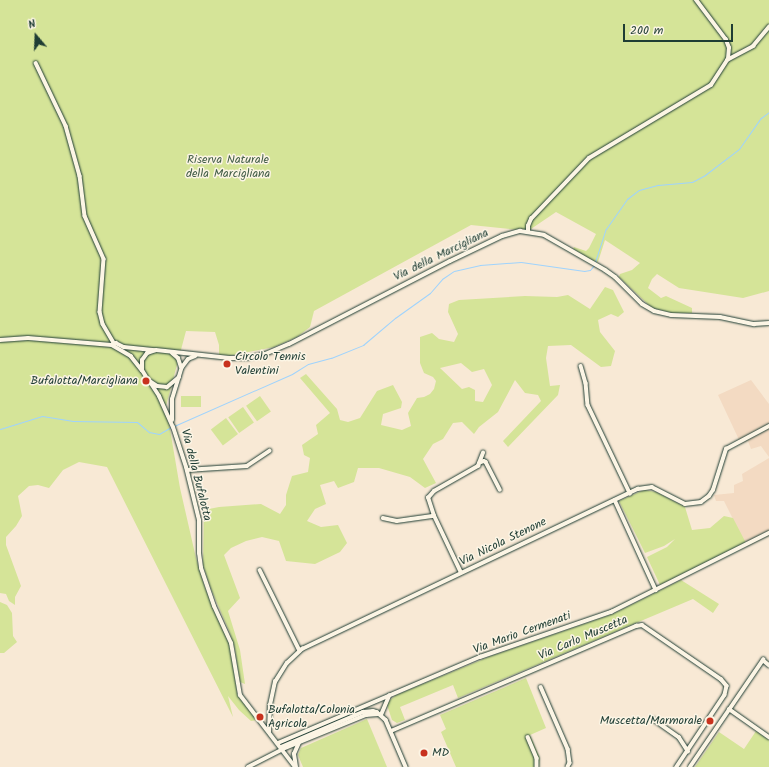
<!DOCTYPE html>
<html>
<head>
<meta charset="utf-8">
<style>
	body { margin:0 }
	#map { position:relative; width:769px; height:767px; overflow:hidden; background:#f8e9d5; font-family:Kalam,sans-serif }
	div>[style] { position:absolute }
	.built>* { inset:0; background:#f3dac2 }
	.green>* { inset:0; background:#d5e498; transform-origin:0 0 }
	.stream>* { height:1px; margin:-0.5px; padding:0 0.5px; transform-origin:0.5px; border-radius:0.5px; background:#9fd3fd }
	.roads { filter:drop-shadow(0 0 1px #1f3d34) drop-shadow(0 0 1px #1f3d34) }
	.minor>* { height:3.5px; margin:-1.75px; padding:0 1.75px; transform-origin:1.75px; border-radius:1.75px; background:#fcf5e5 }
	.tertiary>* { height:4px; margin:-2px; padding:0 2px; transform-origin:2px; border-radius:2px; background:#fcf5e5 }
	.dots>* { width:11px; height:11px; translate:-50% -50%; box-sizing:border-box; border:2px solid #fcf5e5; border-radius:50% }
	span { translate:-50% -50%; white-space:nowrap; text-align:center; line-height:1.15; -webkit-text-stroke:3px #fcf5e5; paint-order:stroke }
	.park-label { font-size:12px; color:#435e48 }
	.street-label { font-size:12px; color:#1f3d34 }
	.poi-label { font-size:12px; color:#1f3d34 }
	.left { translate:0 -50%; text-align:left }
	.right { translate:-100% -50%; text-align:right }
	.north { position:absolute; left:16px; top:16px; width:40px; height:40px; -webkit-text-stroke:3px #fcf5e5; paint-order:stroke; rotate:341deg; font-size:11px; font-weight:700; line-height:16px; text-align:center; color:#1f3d34 }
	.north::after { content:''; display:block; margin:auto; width:14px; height:18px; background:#1f3d34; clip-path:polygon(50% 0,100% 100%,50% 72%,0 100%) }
	.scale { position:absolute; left:623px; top:24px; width:110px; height:18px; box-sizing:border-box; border:2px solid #1f3d34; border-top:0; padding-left:5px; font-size:12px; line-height:14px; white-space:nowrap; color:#1f3d34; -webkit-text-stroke:3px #fcf5e5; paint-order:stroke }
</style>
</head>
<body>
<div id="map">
	<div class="built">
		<i style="clip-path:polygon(751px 380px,769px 404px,769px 457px,761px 446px,751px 449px,748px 441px,741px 444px,718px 395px)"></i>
		<i style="clip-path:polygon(769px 458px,769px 536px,747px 547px,724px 501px,716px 501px,714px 495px,734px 493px,734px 485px,743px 481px,742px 474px)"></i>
	</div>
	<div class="green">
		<i style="clip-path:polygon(0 0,769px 0,769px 291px,743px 298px,679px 288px,657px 274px,652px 279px,648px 288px,661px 298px,666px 296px,692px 308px,692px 313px,672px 313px,652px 308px,619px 277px,620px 274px,632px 270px,640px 263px,605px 240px,598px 262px,593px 261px,573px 249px,574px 247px,586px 251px,589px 248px,596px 234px,556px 212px,528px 231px,471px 225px,314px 311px,310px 327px,297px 337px,274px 347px,228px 356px,219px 355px,219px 345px,215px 332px,186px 331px,166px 406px,180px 488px,196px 558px,205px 588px,230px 643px,237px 693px,257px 720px,251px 721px,239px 710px,228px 696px,233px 717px,107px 467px,79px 462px,63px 470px,49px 488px,38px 485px,29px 486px,18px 496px,22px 516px,16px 526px,6px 537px,6px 545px,21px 586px,15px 597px,15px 605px,9px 601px,6px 594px,0 593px)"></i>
		<i style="clip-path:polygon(evenodd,605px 287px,613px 290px,624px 312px,618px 317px,611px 314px,598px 320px,600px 332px,615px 351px,611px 366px,601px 367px,571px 345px,548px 346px,546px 358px,550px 386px,560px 385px,558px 395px,508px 447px,503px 441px,541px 401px,538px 395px,525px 393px,515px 380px,498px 412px,479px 427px,474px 434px,462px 422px,453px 423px,443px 439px,433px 444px,423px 459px,436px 483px,425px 488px,410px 477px,379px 468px,358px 468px,354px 482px,338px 488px,334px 481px,320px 485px,326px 504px,315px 509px,307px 521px,321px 527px,338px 525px,347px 543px,340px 552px,315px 564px,286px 561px,279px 541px,262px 537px,246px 541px,231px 548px,224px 555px,240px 598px,228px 611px,240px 650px,245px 684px,240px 682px,235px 649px,230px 633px,211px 589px,203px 565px,204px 510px,219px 507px,261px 504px,280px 514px,286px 505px,286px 495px,292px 476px,308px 472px,310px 458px,304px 455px,302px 445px,318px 434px,316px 425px,330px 413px,300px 378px,306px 374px,337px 409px,340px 420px,348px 422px,360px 418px,377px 391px,393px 385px,402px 402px,401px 408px,383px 414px,381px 425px,402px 430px,411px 426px,408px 413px,417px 398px,424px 397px,430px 394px,434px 389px,436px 381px,433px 377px,424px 373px,420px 363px,420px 337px,432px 333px,439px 339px,454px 342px,458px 334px,448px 312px,449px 304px,459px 300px,525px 296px,557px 297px,568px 295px,590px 309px,605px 287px,461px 363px,472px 372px,484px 369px,492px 385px,483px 402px,475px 401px,475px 390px,469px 387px,462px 389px,440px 368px,461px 363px)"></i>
		<i style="left:201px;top:396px;width:11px;height:20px;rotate:90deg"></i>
		<i style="left:260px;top:396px;width:19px;height:17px;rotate:55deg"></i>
		<i style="left:243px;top:407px;width:19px;height:18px;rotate:55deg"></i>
		<i style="left:226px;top:418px;width:20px;height:19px;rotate:53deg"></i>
		<i style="clip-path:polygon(644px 490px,656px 492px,685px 507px,692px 530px,710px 528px,724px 516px,733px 518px,746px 543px,660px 585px,647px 557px,667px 547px,675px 539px,664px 546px,645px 553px,619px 501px)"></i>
		<i style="clip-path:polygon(681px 580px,719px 604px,713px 613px,693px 599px,458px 698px,453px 685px,400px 707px,405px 720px,397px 723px,392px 720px,387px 705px,389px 701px,396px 695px,491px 656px,613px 614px)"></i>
		<i style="clip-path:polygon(0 602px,7px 605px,12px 613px,13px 636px,17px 642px,4px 653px,0 653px)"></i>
		<i style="clip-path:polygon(526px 678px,546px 728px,530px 735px,540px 758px,539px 767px,456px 767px,441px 732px,446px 729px,440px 715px)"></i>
		<i style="clip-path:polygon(367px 719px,387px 767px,303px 767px,298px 755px,301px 748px)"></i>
		<i style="clip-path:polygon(756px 731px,769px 740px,769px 767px,695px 767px,719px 732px,744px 749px)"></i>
	</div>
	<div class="stream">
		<i style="left:595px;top:262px;width:35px;rotate:-72deg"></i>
		<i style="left:606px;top:229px;width:37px;rotate:-55deg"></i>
		<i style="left:627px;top:199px;width:15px;rotate:-37deg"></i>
		<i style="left:639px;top:190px;width:20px;rotate:-15deg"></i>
		<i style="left:658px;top:185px;width:34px;rotate:-5deg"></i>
		<i style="left:692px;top:182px;width:15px;rotate:-28deg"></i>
		<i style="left:705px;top:175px;width:43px;rotate:-37.4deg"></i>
		<i style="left:739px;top:149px;width:38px;rotate:-55deg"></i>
		<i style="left:761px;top:118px;width:10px;rotate:-37deg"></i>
		<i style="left:174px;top:426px;width:129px;rotate:-23.8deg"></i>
		<i style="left:292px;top:374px;width:19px;rotate:-32deg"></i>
		<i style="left:308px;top:364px;width:24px;rotate:-15deg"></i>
		<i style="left:331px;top:358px;width:35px;rotate:-22deg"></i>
		<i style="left:363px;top:345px;width:42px;rotate:-40.2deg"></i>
		<i style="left:395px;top:318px;width:43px;rotate:-35.5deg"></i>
		<i style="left:430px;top:293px;width:18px;rotate:-49deg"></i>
		<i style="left:442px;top:279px;width:14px;rotate:-34deg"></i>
		<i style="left:454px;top:271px;width:27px;rotate:-13deg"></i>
		<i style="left:480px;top:265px;width:41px;rotate:-4.2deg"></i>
		<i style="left:521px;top:262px;width:64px;rotate:8.1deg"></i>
		<i style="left:584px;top:271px;width:6px;rotate:-9deg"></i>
		<i style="left:590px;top:270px;width:6px;rotate:-51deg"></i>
		<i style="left:0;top:429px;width:44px;rotate:-17.2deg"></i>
		<i style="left:42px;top:416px;width:30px;rotate:9deg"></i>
		<i style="left:72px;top:421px;width:65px;rotate:0.9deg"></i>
		<i style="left:137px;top:422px;width:16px;rotate:40deg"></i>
		<i style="left:149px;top:432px;width:10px;rotate:11deg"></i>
		<i style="left:159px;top:434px;width:14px;rotate:-30deg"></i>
	</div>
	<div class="roads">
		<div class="minor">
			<i style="left:727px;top:60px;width:30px;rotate:-28deg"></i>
			<i style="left:753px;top:46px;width:25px;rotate:-50deg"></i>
			<i style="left:36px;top:63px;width:70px;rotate:64.5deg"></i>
			<i style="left:66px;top:126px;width:52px;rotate:74.4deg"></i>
			<i style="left:80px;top:176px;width:40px;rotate:82.9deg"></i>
			<i style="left:85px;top:216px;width:47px;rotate:66.2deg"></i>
			<i style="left:104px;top:259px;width:53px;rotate:94.3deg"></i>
			<i style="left:100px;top:312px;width:12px;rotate:76deg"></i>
			<i style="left:103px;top:324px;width:22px;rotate:60deg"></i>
			<i style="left:528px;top:231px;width:5px;rotate:-90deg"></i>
			<i style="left:528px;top:226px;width:8px;rotate:-67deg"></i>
			<i style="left:531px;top:219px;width:84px;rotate:-46.4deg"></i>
			<i style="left:589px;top:158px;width:142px;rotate:-30.9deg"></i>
			<i style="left:711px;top:85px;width:31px;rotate:-57deg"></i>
			<i style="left:728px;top:59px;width:11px;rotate:-85deg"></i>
			<i style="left:729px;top:48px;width:9px;rotate:-111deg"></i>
			<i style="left:726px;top:40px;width:50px;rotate:-126.9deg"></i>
			<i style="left:113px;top:344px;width:3px;rotate:-18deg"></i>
			<i style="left:116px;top:343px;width:9px;rotate:27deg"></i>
			<i style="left:124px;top:347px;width:31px;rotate:6deg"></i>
			<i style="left:112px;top:345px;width:22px;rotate:30deg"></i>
			<i style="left:131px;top:356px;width:18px;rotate:52deg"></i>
			<i style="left:581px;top:366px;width:18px;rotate:74deg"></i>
			<i style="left:586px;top:383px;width:22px;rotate:85deg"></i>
			<i style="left:588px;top:405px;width:98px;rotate:64.5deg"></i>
			<i style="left:479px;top:463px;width:5px;rotate:-22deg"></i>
			<i style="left:484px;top:461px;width:2px;rotate:27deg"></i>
			<i style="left:486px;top:462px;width:31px;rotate:63deg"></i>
			<i style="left:187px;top:470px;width:60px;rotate:-3.8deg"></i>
			<i style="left:247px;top:466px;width:27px;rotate:-34deg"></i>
			<i style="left:615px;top:500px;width:99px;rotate:65.5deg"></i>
			<i style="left:383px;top:518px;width:14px;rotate:12deg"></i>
			<i style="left:397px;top:521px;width:37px;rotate:-8deg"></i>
			<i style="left:260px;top:570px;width:90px;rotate:63.7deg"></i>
			<i style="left:461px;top:573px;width:63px;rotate:-115.3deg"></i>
			<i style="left:434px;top:516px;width:19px;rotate:-108deg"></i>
			<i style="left:428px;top:498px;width:9px;rotate:-49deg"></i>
			<i style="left:434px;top:491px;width:51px;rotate:-29.6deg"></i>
			<i style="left:478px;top:466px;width:14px;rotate:-69deg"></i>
			<i style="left:541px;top:687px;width:68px;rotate:66.5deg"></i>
			<i style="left:568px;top:749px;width:14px;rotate:82deg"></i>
			<i style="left:570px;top:763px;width:4px;rotate:117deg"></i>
			<i style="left:729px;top:709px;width:49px;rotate:35deg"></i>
			<i style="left:381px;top:715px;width:21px;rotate:-67deg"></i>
			<i style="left:653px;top:719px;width:32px;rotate:35deg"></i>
			<i style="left:679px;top:737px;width:17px;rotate:57deg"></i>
			<i style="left:391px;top:731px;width:267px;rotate:-23.2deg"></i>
			<i style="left:636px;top:626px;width:6px;rotate:-9deg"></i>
			<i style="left:642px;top:625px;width:96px;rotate:34.4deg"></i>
			<i style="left:721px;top:679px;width:9px;rotate:49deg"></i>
			<i style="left:727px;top:686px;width:9px;rotate:103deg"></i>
			<i style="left:725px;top:695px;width:87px;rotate:123.7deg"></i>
			<i style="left:269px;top:732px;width:27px;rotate:-88deg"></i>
			<i style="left:270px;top:705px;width:24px;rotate:-78deg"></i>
			<i style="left:275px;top:682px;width:22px;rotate:-58deg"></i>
			<i style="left:287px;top:663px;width:21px;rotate:-43deg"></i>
			<i style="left:302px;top:649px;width:372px;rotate:-25.5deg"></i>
			<i style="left:638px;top:489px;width:14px;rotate:-8deg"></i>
			<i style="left:652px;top:487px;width:37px;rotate:27deg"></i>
			<i style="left:685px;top:504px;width:16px;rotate:-7deg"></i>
			<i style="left:701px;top:502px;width:10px;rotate:-37deg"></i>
			<i style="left:709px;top:496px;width:7px;rotate:-56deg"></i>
			<i style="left:713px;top:490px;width:43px;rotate:-72.4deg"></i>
			<i style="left:726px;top:449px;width:49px;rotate:-28.1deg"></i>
			<i style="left:528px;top:737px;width:23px;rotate:67deg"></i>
			<i style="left:537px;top:758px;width:9px;rotate:90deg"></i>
			<i style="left:278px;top:743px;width:220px;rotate:-23.1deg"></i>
			<i style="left:480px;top:657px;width:139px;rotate:-19deg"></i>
			<i style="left:611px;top:612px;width:177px;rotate:-26.6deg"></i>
			<i style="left:281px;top:747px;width:89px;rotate:-23.1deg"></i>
			<i style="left:363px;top:712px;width:10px;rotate:-6deg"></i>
			<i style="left:373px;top:711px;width:4px;rotate:14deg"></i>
			<i style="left:377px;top:712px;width:12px;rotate:42deg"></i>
			<i style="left:386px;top:720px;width:51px;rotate:66.9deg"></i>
			<i style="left:248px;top:767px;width:39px;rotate:-27deg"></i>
			<i style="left:283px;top:749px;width:90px;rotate:-22.3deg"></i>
			<i style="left:366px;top:715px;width:12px;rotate:-5deg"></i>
			<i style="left:296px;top:767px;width:13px;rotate:-99deg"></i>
			<i style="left:294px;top:754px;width:12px;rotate:-66deg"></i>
			<i style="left:690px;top:767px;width:130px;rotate:-55.7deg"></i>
			<i style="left:763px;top:660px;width:8px;rotate:40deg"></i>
		</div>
		<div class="tertiary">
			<i style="left:0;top:340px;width:28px;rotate:-4deg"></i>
			<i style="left:28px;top:338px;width:84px;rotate:4.8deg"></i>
			<i style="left:172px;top:353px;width:8px;rotate:40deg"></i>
			<i style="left:178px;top:358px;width:9px;rotate:72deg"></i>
			<i style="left:179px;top:377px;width:16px;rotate:140deg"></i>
			<i style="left:167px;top:387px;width:10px;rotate:-174deg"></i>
			<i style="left:157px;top:386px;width:11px;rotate:-146deg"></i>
			<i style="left:148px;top:380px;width:12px;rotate:-121deg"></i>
			<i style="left:142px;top:370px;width:10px;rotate:-90deg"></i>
			<i style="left:142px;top:360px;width:9px;rotate:-54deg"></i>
			<i style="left:147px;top:353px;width:9px;rotate:-18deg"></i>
			<i style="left:156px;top:350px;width:74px;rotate:6.2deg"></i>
			<i style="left:230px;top:358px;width:17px"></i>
			<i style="left:247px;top:358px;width:18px;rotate:-13deg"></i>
			<i style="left:265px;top:354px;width:26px;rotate:-23deg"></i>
			<i style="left:289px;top:344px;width:181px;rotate:-27.3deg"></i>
			<i style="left:450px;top:261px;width:58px;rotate:-25.7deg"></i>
			<i style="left:502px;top:236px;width:19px;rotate:-16deg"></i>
			<i style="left:520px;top:231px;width:24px;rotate:9deg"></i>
			<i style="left:544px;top:235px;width:70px;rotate:29.8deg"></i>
			<i style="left:605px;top:270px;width:12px;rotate:35deg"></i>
			<i style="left:615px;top:277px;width:38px;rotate:45deg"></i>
			<i style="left:642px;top:304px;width:14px;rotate:30deg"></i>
			<i style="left:654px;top:311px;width:17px;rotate:13deg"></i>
			<i style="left:671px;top:315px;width:49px;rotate:2.3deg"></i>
			<i style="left:720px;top:317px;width:35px;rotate:12deg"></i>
			<i style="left:754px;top:324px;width:15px;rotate:-4deg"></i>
			<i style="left:150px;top:382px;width:17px;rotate:57deg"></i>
			<i style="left:159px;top:396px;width:34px;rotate:66deg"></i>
			<i style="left:173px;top:427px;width:42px;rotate:72deg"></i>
			<i style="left:186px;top:467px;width:55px;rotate:76.2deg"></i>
			<i style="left:199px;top:520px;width:33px;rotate:90deg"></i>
			<i style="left:199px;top:553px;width:15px;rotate:82deg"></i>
			<i style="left:201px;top:568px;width:40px;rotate:71.1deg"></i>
			<i style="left:214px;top:606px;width:41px;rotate:65.3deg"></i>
			<i style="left:231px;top:643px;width:53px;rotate:80.2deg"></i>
			<i style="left:240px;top:695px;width:91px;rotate:52.6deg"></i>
			<i style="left:172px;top:420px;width:21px;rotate:-90deg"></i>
			<i style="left:172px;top:399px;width:34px;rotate:-73deg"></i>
			<i style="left:182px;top:367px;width:10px;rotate:-53deg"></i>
			<i style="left:188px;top:359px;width:8px;rotate:-23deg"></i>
		</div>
	</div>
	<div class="dots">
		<i style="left:227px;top:364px;background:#c8321e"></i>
		<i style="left:146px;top:381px;background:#c8321e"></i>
		<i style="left:260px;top:717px;background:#c8321e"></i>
		<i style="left:710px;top:721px;background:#c8321e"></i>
		<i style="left:424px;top:753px;background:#c8321e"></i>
	</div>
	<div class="park-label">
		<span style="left:228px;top:167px">Riserva Naturale<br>della Marcigliana</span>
	</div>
	<div class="street-label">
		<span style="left:441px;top:255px;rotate:-26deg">Via della Marcigliana</span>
		<span style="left:196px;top:475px;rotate:76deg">Via della Bufalotta</span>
		<span style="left:503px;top:542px;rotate:-26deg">Via Nicola Stenone</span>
		<span style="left:522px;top:633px;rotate:-20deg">Via Mario Cermenati</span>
		<span style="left:583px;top:638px;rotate:-23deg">Via Carlo Muscetta</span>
	</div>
	<div class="poi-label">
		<span class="left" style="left:235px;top:364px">Circolo Tennis<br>Valentini</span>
		<span class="right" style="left:138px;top:381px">Bufalotta/Marcigliana</span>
		<span class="left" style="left:268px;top:717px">Bufalotta/Colonia<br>Agricola</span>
		<span class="right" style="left:702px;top:721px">Muscetta/Marmorale</span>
		<span class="left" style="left:432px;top:753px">MD</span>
	</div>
	<div class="north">N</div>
	<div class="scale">200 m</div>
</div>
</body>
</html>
